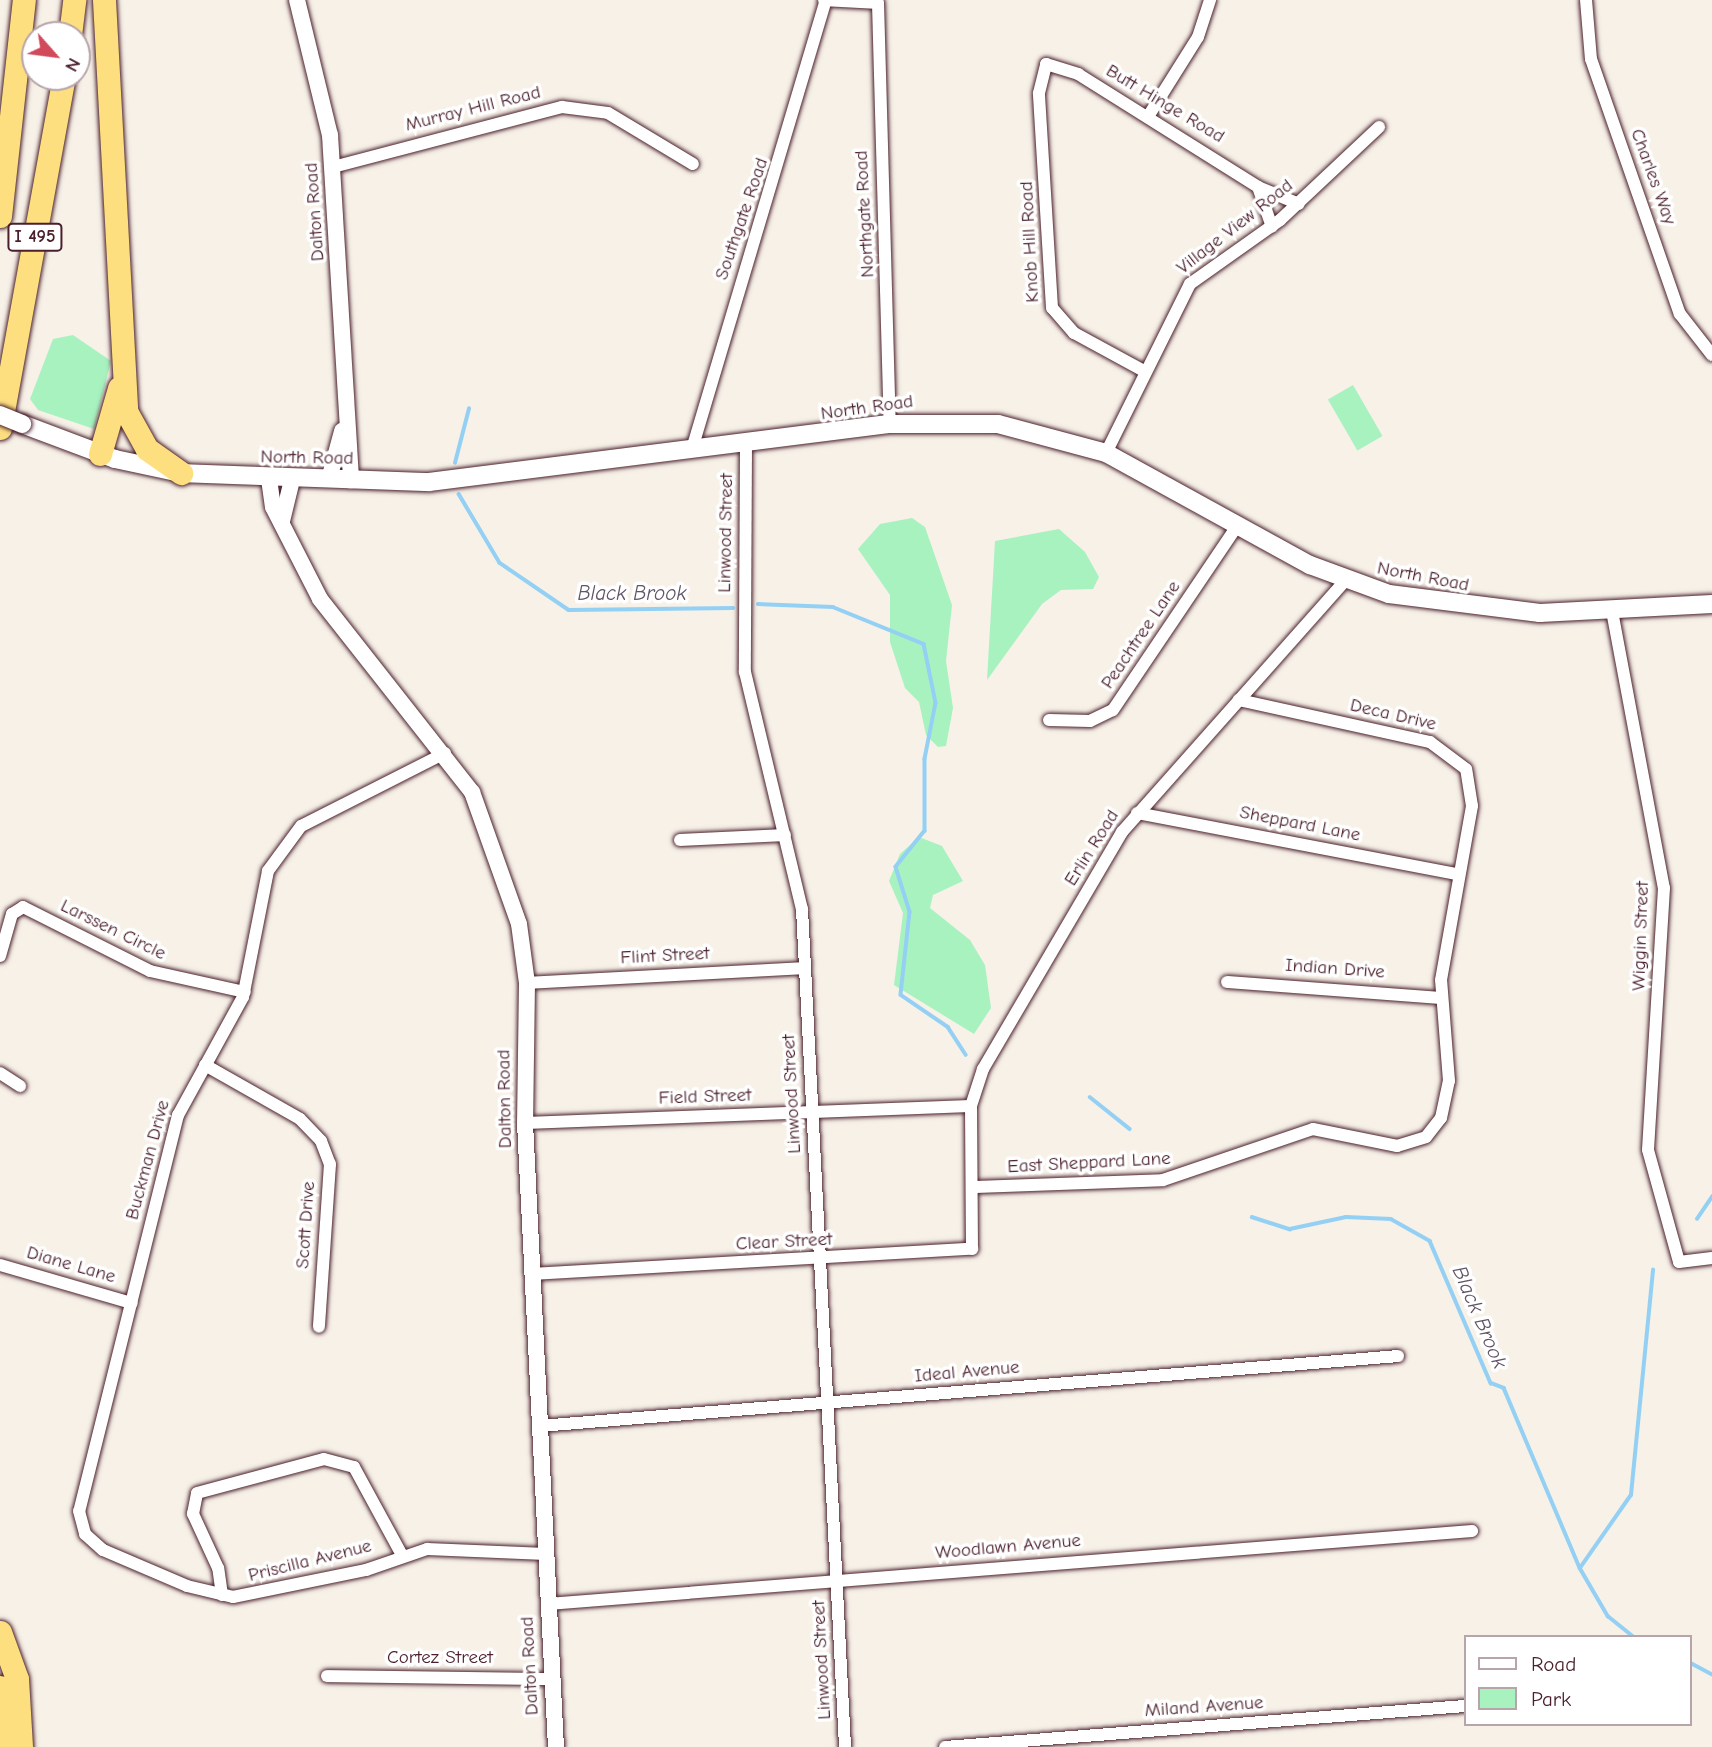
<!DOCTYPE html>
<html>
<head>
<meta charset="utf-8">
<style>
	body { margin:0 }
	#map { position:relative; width:1712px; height:1747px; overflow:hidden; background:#f7f1e8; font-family:"Comic Neue",sans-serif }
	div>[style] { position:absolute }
	.green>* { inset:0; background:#a8f2c0; transform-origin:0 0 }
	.stream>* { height:3.5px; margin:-1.75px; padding:0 1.75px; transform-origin:1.75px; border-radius:1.75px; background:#94d0f4 }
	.roads { filter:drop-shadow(0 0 2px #4a1f2b) drop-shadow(0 0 2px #4a1f2b) }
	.minor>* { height:12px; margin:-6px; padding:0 6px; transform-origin:6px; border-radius:6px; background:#fff }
	.tertiary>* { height:16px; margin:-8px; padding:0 8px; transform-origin:8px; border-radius:8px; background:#fff }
	.secondary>* { height:18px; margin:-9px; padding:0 9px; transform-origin:9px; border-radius:9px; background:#fff }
	.motorway>* { height:23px; margin:-11.5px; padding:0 11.5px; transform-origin:11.5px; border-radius:11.5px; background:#fedf80 }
	.bridges { filter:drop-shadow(0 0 2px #4a1f2b) drop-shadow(0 0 2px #4a1f2b) }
	.secondary-bridge>* { height:18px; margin:-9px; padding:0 9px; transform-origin:9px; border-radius:9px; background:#fff }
	span { translate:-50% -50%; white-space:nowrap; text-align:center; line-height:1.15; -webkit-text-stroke:7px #fff; paint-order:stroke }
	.shield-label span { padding:2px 5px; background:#fff; border:2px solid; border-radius:5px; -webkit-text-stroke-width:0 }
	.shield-label { font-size:18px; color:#4a1f2b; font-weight:700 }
	.street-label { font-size:19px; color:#4a1f2b }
	.water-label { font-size:21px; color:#605467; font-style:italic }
	.legend { position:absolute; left:1464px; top:1635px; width:228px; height:91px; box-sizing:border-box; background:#fff; border:2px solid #b7a5aa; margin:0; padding:9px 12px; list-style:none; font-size:21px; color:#4a1f2b }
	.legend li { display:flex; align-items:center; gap:14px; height:35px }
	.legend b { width:35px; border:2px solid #b7a5aa }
	.north { position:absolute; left:21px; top:21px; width:70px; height:70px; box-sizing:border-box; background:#fff; border:2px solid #b7a5aa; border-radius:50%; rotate:118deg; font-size:19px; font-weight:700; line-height:28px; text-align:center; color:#4a1f2b }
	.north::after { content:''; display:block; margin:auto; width:24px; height:32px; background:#d1495b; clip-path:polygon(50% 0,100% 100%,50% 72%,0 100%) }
</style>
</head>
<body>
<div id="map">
	<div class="green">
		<i style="clip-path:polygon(73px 335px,111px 361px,94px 429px,38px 410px,30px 399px,53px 339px)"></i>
		<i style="left:1353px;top:385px;width:59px;height:29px;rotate:60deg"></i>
		<i style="clip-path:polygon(912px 518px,925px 527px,952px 605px,946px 661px,953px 708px,946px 746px,938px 747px,926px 735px,919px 702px,905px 688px,890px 642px,890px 595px,858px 549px,880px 524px)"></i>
		<i style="clip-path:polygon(1059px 529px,1085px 552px,1099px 577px,1093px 589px,1061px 590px,1042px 604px,987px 680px,995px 541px)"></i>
		<i style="clip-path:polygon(919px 837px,942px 846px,963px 881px,933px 895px,930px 908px,970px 940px,985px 965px,991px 1008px,974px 1034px,894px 985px,903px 913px,889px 881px,900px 854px)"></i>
	</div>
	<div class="stream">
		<i style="left:455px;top:463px;width:56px;rotate:-75.5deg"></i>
		<i style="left:459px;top:494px;width:80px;rotate:59.3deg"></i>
		<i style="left:500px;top:563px;width:83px;rotate:34.3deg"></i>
		<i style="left:569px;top:610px;width:164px;rotate:-0.7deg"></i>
		<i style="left:758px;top:604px;width:75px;rotate:2.3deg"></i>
		<i style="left:833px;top:607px;width:98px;rotate:22.1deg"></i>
		<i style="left:924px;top:644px;width:60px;rotate:78.5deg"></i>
		<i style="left:936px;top:703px;width:57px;rotate:101.1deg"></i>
		<i style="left:925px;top:759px;width:72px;rotate:90deg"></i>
		<i style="left:925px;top:831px;width:46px;rotate:128.9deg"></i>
		<i style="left:896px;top:867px;width:47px;rotate:72.7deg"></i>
		<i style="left:910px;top:912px;width:83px;rotate:96.2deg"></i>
		<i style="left:901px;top:995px;width:57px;rotate:34.2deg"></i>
		<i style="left:948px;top:1027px;width:33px;rotate:57deg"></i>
		<i style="left:1090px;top:1097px;width:51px;rotate:38.7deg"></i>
		<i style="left:1252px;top:1217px;width:40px;rotate:18deg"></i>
		<i style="left:1290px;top:1229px;width:57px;rotate:-12.1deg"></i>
		<i style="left:1346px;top:1217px;width:45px;rotate:2.5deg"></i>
		<i style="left:1391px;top:1219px;width:45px;rotate:29.4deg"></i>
		<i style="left:1430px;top:1241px;width:155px;rotate:66.8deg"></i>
		<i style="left:1491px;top:1383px;width:14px;rotate:21deg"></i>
		<i style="left:1504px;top:1388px;width:195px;rotate:67.1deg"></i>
		<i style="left:1580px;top:1568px;width:56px;rotate:59.7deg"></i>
		<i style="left:1608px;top:1616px;width:33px;rotate:39deg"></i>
		<i style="left:1697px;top:1219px;width:27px;rotate:-56deg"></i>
		<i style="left:1580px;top:1568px;width:89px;rotate:-55.1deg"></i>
		<i style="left:1631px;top:1495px;width:226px;rotate:-84.4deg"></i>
		<i style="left:1689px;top:1662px;width:26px;rotate:28deg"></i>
	</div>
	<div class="roads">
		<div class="minor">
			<i style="left:824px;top:0;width:54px;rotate:3.2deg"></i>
			<i style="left:1586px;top:0;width:59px;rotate:85.2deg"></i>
			<i style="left:1591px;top:59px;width:270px;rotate:70.8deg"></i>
			<i style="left:1680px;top:314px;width:52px;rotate:52deg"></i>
			<i style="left:878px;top:3px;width:421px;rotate:88.4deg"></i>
			<i style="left:1149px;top:115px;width:92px;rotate:-57.9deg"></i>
			<i style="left:1198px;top:37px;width:39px;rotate:-72deg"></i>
			<i style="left:333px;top:167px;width:237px;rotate:-14.7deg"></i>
			<i style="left:562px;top:107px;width:46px;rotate:7.4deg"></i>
			<i style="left:608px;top:113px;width:99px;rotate:31deg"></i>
			<i style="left:1258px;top:187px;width:42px;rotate:70.7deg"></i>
			<i style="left:1144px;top:371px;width:80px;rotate:-151.5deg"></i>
			<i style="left:1074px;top:333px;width:33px;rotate:-131deg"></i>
			<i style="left:1052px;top:308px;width:215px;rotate:-93.5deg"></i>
			<i style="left:1039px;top:93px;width:30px;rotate:-76deg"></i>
			<i style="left:1046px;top:64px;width:34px;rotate:17deg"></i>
			<i style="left:1078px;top:74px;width:213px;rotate:32.1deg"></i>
			<i style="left:1258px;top:187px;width:44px;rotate:22.5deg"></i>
			<i style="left:746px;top:445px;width:227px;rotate:90.3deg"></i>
			<i style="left:745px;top:672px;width:244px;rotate:76.5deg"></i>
			<i style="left:802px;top:909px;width:839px;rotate:87.06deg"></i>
			<i style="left:692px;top:449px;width:469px;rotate:-73.4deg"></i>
			<i style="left:1106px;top:453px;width:189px;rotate:-63.6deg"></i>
			<i style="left:1190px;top:284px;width:110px;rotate:-35.4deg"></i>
			<i style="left:1280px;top:220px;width:136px;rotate:-43.2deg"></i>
			<i style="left:1612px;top:611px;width:282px;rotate:79.4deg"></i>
			<i style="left:1664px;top:888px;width:262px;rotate:93.5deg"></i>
			<i style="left:1648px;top:1150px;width:116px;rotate:74.5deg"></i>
			<i style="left:1679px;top:1262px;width:33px;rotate:-7deg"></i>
			<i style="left:1049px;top:720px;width:41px;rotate:1.4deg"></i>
			<i style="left:1090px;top:721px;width:25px;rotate:-26deg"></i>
			<i style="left:1113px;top:710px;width:223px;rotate:-56deg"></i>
			<i style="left:445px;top:753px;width:161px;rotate:153.1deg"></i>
			<i style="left:301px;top:826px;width:56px;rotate:126.3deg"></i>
			<i style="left:268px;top:871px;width:128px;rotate:101.2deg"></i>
			<i style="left:243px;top:997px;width:135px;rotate:118.8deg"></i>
			<i style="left:178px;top:1115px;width:408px;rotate:104deg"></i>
			<i style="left:79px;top:1511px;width:24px;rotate:75deg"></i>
			<i style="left:85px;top:1534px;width:24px;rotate:42deg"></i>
			<i style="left:103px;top:1550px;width:91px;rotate:23.2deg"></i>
			<i style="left:187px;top:1586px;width:47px;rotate:13.4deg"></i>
			<i style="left:233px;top:1597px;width:136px;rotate:-11.5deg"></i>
			<i style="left:366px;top:1570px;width:65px;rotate:-19deg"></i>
			<i style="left:427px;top:1549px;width:119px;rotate:2.4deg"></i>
			<i style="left:1137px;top:813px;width:325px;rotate:10.8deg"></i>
			<i style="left:680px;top:840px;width:105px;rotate:-2.7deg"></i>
			<i style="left:0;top:956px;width:44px;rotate:-74.1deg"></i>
			<i style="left:12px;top:914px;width:13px;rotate:-32deg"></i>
			<i style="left:23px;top:907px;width:142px;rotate:26.7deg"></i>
			<i style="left:150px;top:971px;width:97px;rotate:12.5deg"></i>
			<i style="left:1227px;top:982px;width:215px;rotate:4.3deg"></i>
			<i style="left:527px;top:983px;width:278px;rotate:-3.1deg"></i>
			<i style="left:205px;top:1065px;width:109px;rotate:29.6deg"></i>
			<i style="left:300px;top:1119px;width:30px;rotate:46deg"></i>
			<i style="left:321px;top:1141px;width:25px;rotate:69deg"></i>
			<i style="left:330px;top:1164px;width:163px;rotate:93.9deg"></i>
			<i style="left:0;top:1073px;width:24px;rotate:33deg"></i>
			<i style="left:525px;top:1123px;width:446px;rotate:-2.2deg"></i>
			<i style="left:975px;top:1187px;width:188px;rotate:-2.1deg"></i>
			<i style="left:1163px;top:1180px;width:158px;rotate:-18.8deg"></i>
			<i style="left:1313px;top:1129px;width:86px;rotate:11.4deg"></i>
			<i style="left:1397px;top:1146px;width:30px;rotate:-17deg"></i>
			<i style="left:1426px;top:1137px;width:24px;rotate:-52deg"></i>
			<i style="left:1441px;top:1118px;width:38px;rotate:-78deg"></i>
			<i style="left:1449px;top:1081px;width:101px;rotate:-94.5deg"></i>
			<i style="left:1441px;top:980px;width:177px;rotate:-79.9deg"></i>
			<i style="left:1472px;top:806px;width:37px;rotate:-99deg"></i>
			<i style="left:1466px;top:769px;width:45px;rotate:-143.1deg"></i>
			<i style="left:1430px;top:742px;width:196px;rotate:-167.6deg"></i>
			<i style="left:0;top:1265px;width:137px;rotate:16.1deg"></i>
			<i style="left:533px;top:1274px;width:440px;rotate:-3.3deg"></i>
			<i style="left:972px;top:1249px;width:143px;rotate:-90.4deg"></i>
			<i style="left:971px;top:1106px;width:39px;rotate:-72deg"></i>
			<i style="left:983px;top:1069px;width:275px;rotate:-59.6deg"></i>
			<i style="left:1122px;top:832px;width:336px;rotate:-48.4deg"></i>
			<i style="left:540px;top:1426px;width:861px;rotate:-4.66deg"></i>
			<i style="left:222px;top:1595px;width:27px;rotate:-98deg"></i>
			<i style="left:218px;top:1568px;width:60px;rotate:-114.8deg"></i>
			<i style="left:193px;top:1514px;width:21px;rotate:-79deg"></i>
			<i style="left:197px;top:1493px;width:131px;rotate:-15deg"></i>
			<i style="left:324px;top:1459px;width:31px;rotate:15deg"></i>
			<i style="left:354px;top:1467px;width:100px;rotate:61.4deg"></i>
			<i style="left:548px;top:1604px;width:927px;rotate:-4.52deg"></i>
			<i style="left:327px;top:1676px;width:225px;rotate:0.8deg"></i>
			<i style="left:945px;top:1747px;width:522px;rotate:-4.51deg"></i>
		</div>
		<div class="tertiary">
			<i style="left:297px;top:0;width:139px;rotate:76.3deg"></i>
			<i style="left:330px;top:135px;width:346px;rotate:86.5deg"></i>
			<i style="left:269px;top:479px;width:28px;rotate:82deg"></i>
			<i style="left:273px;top:507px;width:103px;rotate:62.9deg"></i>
			<i style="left:320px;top:599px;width:246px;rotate:51.8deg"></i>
			<i style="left:472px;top:792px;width:140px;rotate:70.4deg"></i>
			<i style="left:519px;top:924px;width:60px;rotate:82.3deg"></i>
			<i style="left:527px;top:983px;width:140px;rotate:90.8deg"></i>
			<i style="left:525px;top:1123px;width:625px;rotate:87.16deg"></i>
			<i style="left:329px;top:479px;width:50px;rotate:-74.8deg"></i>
			<i style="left:282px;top:521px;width:42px;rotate:-76.3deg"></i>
		</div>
		<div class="secondary">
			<i style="left:22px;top:424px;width:99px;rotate:20.6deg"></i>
			<i style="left:115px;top:459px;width:67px;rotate:12deg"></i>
			<i style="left:181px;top:473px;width:248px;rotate:2.1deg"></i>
			<i style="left:429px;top:482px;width:465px;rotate:-7.2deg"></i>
			<i style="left:890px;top:424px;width:108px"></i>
			<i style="left:998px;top:424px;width:112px;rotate:15deg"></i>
			<i style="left:1106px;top:453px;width:233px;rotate:28.8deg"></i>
			<i style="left:1310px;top:565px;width:84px;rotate:20.2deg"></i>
			<i style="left:1389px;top:594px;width:152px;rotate:7.2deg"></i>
			<i style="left:1540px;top:613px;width:172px;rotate:-3deg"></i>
		</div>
		<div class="motorway">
			<i style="left:104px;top:0;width:412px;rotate:86.9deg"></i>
			<i style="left:126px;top:411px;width:43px;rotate:61.1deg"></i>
			<i style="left:147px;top:449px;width:42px;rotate:35.2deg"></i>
			<i style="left:70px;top:35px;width:35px;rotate:-83deg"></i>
			<i style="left:0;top:216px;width:217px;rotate:-83.7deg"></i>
			<i style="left:0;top:428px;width:357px;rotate:-79.7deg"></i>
			<i style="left:100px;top:454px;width:69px;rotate:-73.9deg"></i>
			<i style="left:0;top:1632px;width:50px;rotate:70.1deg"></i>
			<i style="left:17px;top:1679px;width:68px;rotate:86.6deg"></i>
			<i style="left:0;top:1687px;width:60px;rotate:87.1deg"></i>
		</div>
	</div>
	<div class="bridges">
		<div class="secondary-bridge">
			<i style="left:0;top:415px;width:24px;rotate:22deg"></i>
		</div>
	</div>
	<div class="shield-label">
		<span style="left:35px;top:237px">I 495</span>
	</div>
	<div class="street-label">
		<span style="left:1165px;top:104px;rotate:31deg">Butt Hinge Road</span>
		<span style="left:473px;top:109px;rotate:-14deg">Murray Hill Road</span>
		<span style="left:1653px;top:177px;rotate:70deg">Charles Way</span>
		<span style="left:315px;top:212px;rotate:-94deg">Dalton Road</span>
		<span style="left:865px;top:214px;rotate:-93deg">Northgate Road</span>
		<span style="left:742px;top:219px;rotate:-71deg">Southgate Road</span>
		<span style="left:1235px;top:227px;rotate:-38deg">Village View Road</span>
		<span style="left:1030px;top:242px;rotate:-93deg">Knob Hill Road</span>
		<span style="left:867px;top:408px;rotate:-8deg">North Road</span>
		<span style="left:307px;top:458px;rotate:1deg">North Road</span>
		<span style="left:726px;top:533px;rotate:-89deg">Linwood Street</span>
		<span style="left:1423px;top:577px;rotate:11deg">North Road</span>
		<span style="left:1141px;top:635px;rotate:-56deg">Peachtree Lane</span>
		<span style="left:1393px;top:715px;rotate:13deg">Deca Drive</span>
		<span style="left:1300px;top:824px;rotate:11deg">Sheppard Lane</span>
		<span style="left:1092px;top:848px;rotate:-58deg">Erlin Road</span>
		<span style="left:113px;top:930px;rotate:26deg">Larssen Circle</span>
		<span style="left:1641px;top:936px;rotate:-88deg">Wiggin Street</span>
		<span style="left:665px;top:956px;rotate:-3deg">Flint Street</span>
		<span style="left:1335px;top:969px;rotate:4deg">Indian Drive</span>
		<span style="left:792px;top:1094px;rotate:-93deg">Linwood Street</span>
		<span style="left:705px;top:1097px;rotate:-2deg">Field Street</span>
		<span style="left:505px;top:1099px;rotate:-91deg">Dalton Road</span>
		<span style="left:148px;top:1160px;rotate:-75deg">Buckman Drive</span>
		<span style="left:1089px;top:1163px;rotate:-3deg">East Sheppard Lane</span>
		<span style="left:306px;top:1225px;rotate:-86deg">Scott Drive</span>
		<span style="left:784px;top:1242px;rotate:-3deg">Clear Street</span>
		<span style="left:71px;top:1265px;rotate:16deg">Diane Lane</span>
		<span style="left:967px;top:1372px;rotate:-5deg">Ideal Avenue</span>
		<span style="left:1008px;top:1547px;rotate:-5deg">Woodlawn Avenue</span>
		<span style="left:310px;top:1561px;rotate:-14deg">Priscilla Avenue</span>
		<span style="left:440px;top:1658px">Cortez Street</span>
		<span style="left:822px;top:1660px;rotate:-93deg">Linwood Street</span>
		<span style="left:530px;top:1666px;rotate:-93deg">Dalton Road</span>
		<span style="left:1204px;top:1707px;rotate:-4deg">Miland Avenue</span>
	</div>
	<div class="water-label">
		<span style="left:632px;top:593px">Black Brook</span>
		<span style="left:1480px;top:1317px;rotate:67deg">Black Brook</span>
	</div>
	<ul class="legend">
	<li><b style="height:9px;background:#fff"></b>Road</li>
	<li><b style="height:19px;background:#a8f2c0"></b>Park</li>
	</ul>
	<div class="north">N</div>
</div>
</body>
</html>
